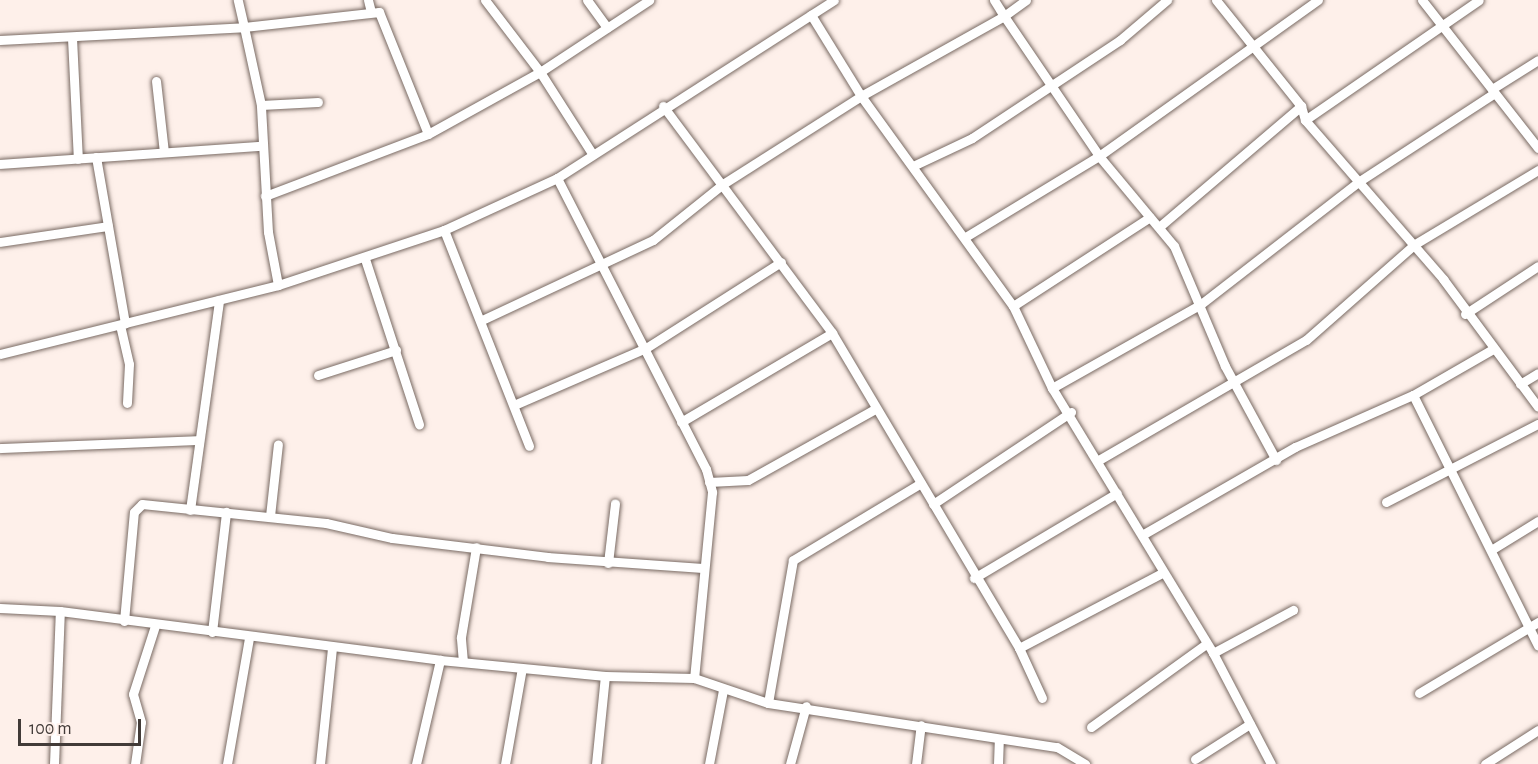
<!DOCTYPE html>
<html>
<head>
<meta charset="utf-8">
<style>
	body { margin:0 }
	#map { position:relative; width:1538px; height:764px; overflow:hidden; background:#fef0ea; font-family:"Alegreya Sans",sans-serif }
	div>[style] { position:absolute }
	.roads { filter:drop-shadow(0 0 2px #796a63) drop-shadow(0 0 2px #796a63) }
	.street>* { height:9px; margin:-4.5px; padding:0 4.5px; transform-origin:4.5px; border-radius:4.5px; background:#fff }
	span { translate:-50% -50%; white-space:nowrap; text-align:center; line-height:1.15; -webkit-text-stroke:6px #fef0ea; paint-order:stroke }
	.scale { position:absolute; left:18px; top:719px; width:123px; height:27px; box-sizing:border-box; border:3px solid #423b38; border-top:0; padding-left:8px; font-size:18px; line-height:21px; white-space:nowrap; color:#423b38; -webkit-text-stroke:4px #fef0ea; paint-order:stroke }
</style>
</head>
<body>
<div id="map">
	<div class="roads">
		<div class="street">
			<i style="left:368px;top:0;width:12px;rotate:76deg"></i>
			<i style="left:485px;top:0;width:91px;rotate:52.6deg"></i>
			<i style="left:540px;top:72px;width:98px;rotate:57.4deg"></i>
			<i style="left:587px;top:0;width:34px;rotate:54deg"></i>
			<i style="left:1026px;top:0;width:27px;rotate:144deg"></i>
			<i style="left:1004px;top:16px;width:169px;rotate:55.8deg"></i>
			<i style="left:1099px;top:156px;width:117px;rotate:50.2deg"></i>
			<i style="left:1174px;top:246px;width:130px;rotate:67deg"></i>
			<i style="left:1225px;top:366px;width:107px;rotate:61.5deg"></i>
			<i style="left:1216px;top:0;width:136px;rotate:51.3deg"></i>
			<i style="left:1301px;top:106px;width:15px;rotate:74deg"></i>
			<i style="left:1305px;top:120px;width:211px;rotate:49deg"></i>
			<i style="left:1443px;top:279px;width:159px;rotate:53.4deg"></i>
			<i style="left:1422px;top:0;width:188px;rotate:51.9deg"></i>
			<i style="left:811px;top:15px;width:95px;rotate:58.3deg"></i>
			<i style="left:861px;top:96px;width:259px;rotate:54.1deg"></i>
			<i style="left:1013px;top:306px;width:91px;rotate:64.6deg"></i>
			<i style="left:1052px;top:388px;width:310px;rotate:58.7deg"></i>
			<i style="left:1213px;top:653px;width:125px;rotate:62.4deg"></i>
			<i style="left:72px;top:38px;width:121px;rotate:87.2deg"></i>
			<i style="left:0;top:40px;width:244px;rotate:-3deg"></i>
			<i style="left:244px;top:27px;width:28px;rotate:-103deg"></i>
			<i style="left:156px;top:81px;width:71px;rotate:83.6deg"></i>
			<i style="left:1492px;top:89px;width:54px;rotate:-32.2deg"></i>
			<i style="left:261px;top:105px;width:57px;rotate:-3deg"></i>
			<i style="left:663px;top:106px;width:283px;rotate:53.3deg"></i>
			<i style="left:832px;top:333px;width:366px;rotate:59.3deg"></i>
			<i style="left:1019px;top:648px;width:161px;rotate:-27.7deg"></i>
			<i style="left:1305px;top:120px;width:211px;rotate:-34.6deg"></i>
			<i style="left:96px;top:157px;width:169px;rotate:80.1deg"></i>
			<i style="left:0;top:164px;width:261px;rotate:-4deg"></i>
			<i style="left:915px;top:165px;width:63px;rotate:-25.3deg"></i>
			<i style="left:972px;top:138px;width:178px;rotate:-33.5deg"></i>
			<i style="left:1120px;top:40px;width:62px;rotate:-40.4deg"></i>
			<i style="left:557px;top:178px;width:327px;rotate:62.9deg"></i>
			<i style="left:706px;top:469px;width:24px;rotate:75deg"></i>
			<i style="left:712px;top:492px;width:187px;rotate:95.5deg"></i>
			<i style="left:265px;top:196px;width:174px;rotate:-20.8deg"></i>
			<i style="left:1159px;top:227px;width:187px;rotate:-40.4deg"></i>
			<i style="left:444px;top:230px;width:232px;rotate:68.5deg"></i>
			<i style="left:967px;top:236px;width:154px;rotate:-31.2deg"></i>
			<i style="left:1099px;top:156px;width:269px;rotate:-35.5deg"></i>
			<i style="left:0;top:242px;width:109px;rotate:-8.4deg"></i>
			<i style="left:365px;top:259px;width:174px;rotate:71.9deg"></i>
			<i style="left:278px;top:285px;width:54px;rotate:-100.7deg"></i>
			<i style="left:268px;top:232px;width:127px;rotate:-93.2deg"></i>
			<i style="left:261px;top:105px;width:80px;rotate:-102.3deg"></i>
			<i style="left:244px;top:27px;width:136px;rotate:-6.3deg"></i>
			<i style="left:379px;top:12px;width:131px;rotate:68.1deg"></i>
			<i style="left:428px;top:134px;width:128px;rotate:-29deg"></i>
			<i style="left:540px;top:72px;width:131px;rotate:-33.4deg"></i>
			<i style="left:1013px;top:306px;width:163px;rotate:-33deg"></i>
			<i style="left:1465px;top:314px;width:87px;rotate:-33.3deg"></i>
			<i style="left:482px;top:320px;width:189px;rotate:-25.1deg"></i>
			<i style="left:653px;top:240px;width:90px;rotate:-38.7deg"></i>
			<i style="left:723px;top:184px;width:164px;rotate:-32.5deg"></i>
			<i style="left:861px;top:96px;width:164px;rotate:-29.2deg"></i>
			<i style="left:1004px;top:16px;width:19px;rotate:-122deg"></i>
			<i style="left:120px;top:325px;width:40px;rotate:77deg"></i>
			<i style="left:129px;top:364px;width:39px;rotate:93deg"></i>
			<i style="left:1493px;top:349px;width:92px;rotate:150.1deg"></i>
			<i style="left:1413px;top:395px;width:280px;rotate:63.5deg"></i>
			<i style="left:0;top:354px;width:286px;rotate:-13.9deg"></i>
			<i style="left:278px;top:285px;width:175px;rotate:-18.3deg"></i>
			<i style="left:444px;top:230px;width:124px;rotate:-24.7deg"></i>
			<i style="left:557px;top:178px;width:329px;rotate:-32.7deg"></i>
			<i style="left:318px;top:375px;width:82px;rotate:-17.8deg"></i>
			<i style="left:1520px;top:384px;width:21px;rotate:-31deg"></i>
			<i style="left:1052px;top:388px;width:171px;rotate:-29.4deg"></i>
			<i style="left:1201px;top:304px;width:199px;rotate:-37.8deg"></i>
			<i style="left:1358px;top:182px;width:161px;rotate:-33.1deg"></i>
			<i style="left:514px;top:405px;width:144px;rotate:-23.4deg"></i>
			<i style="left:646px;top:348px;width:160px;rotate:-32.5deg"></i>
			<i style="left:681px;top:422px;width:175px;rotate:-30.5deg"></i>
			<i style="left:0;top:448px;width:198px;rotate:-2.3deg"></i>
			<i style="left:1097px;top:461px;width:241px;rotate:-30.1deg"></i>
			<i style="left:1306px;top:340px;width:145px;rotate:-41.4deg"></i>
			<i style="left:1415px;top:244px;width:144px;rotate:-31deg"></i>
			<i style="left:709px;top:482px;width:39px;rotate:-3deg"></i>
			<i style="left:748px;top:480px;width:145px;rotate:-29.2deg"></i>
			<i style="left:1386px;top:502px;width:171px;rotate:-27.2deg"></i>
			<i style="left:933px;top:504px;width:166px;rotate:-33.7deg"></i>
			<i style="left:190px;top:510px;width:212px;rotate:-82.1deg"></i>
			<i style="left:270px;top:516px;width:72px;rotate:-83.7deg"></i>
			<i style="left:1142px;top:535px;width:177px;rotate:-29.9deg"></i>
			<i style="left:1295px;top:447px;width:129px;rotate:-23.8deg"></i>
			<i style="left:1491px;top:550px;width:55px;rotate:-31.7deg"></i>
			<i style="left:608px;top:563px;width:60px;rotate:-83.3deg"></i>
			<i style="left:974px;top:578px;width:166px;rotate:-30.7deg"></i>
			<i style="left:0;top:608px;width:60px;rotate:2.9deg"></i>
			<i style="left:60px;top:611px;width:383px;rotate:7.3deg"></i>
			<i style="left:440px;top:660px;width:166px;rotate:5.5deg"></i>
			<i style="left:605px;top:676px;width:89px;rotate:1.3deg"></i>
			<i style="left:694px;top:678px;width:78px;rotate:18.7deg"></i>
			<i style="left:768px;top:703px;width:292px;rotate:8.7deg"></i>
			<i style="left:1057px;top:747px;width:33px;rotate:31deg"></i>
			<i style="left:124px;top:621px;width:109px;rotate:-84.8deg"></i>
			<i style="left:134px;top:512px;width:11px;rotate:-45deg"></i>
			<i style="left:142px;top:504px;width:185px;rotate:5.9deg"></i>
			<i style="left:326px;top:523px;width:68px;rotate:12.8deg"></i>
			<i style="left:392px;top:538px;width:157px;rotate:6.9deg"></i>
			<i style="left:548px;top:557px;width:154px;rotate:4.1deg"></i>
			<i style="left:212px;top:632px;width:121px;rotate:-83.3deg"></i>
			<i style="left:1019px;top:648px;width:55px;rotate:65.3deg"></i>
			<i style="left:1213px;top:653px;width:91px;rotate:-28.3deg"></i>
			<i style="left:463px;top:662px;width:25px;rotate:-95deg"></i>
			<i style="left:461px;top:637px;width:91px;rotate:-80.5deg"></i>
			<i style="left:1419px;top:693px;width:139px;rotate:-30.8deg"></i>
			<i style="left:768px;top:703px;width:145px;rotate:-80.1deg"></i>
			<i style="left:793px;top:560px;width:149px;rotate:-31deg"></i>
			<i style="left:1091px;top:727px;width:142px;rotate:-35.8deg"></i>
			<i style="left:1195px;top:759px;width:65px;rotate:-32.5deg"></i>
			<i style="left:54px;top:764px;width:153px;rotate:-87.8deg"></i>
			<i style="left:135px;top:764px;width:42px;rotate:-81.9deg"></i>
			<i style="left:141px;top:722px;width:29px;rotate:-106deg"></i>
			<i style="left:133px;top:694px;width:71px;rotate:-72.1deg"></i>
			<i style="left:227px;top:764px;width:128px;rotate:-80.1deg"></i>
			<i style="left:320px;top:764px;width:117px;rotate:-84.1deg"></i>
			<i style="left:416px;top:764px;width:107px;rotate:-77deg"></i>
			<i style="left:505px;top:764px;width:97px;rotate:-80deg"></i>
			<i style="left:596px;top:764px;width:88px;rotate:-84.2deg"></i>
			<i style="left:709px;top:764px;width:75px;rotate:-79.3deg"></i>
			<i style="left:790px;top:764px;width:60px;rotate:-74.6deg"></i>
			<i style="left:916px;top:764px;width:39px;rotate:-83deg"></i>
			<i style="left:998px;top:764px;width:24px;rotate:-88deg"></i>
			<i style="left:1485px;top:764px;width:63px;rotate:-32.7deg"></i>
		</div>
	</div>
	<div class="scale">100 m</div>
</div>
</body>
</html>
